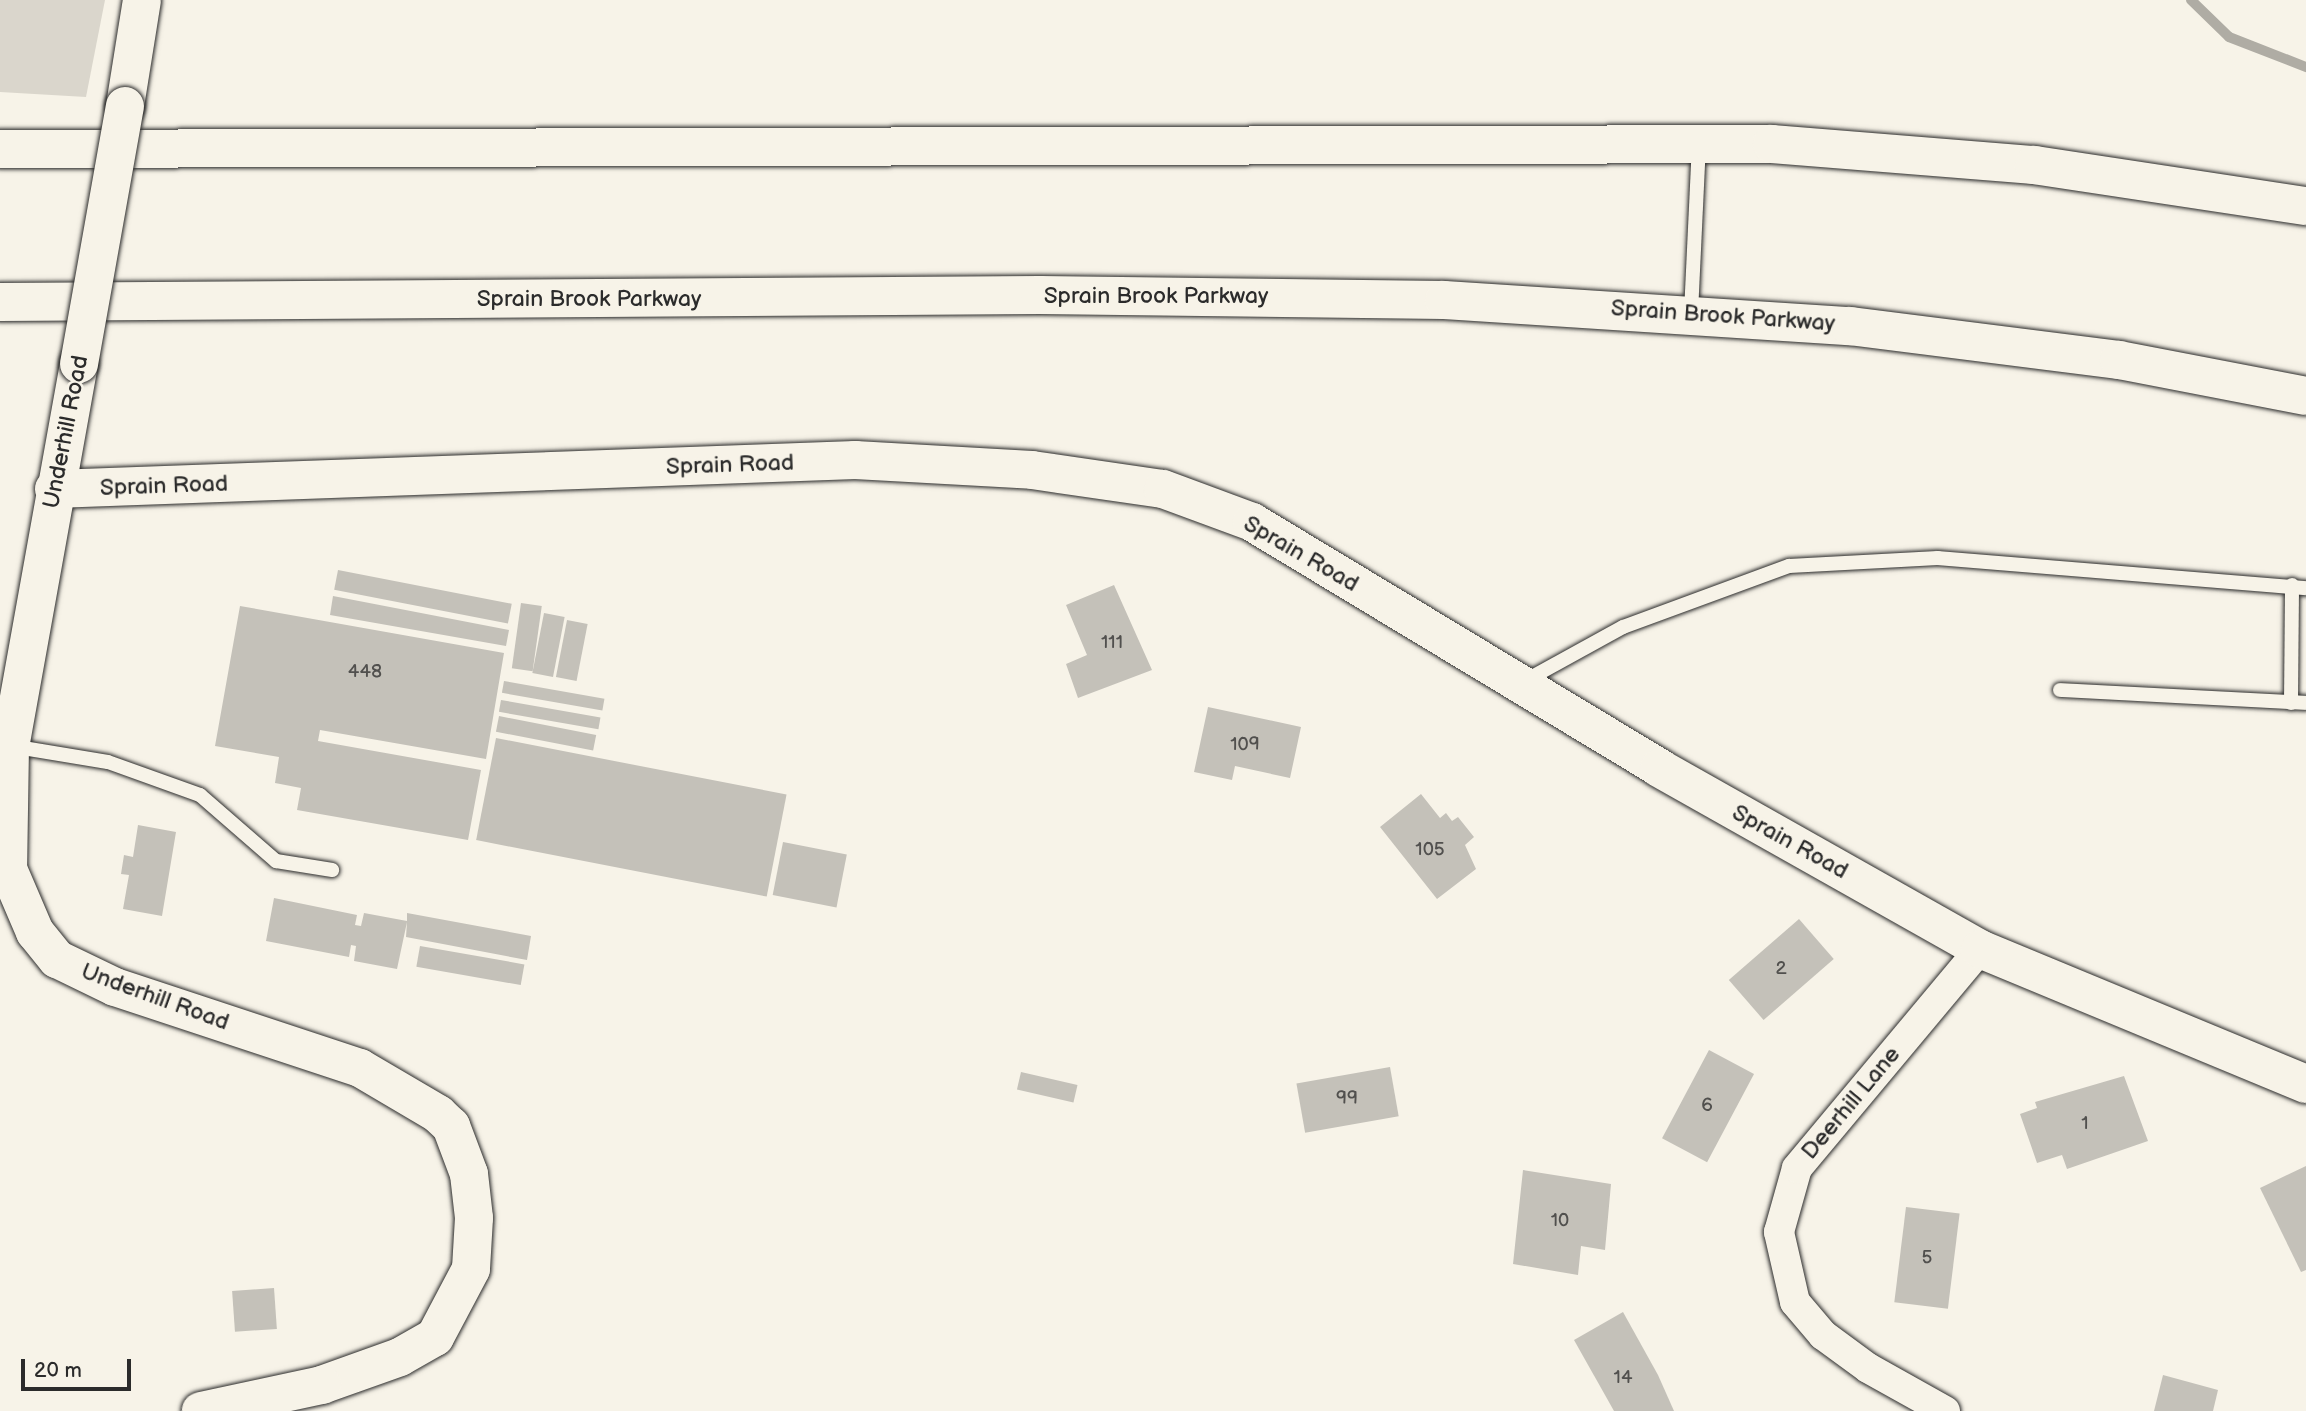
<!DOCTYPE html>
<html>
<head>
<meta charset="utf-8">
<style>
	body { margin:0 }
	#map { position:relative; width:2306px; height:1411px; overflow:hidden; background:#f7f3e8; font-family:"Balsamiq Sans",sans-serif }
	div>[style] { position:absolute }
	.green>* { inset:0; background:#dad6cc }
	.stream>* { height:10px; margin:-5px; padding:0 5px; transform-origin:5px; border-radius:5px; background:#afaca4 }
	.building>* { inset:0; background:#c4c1b9; transform-origin:0 0 }
	.roads { filter:drop-shadow(0 0 2px #2b2b2b) drop-shadow(0 0 2px #2b2b2b) }
	.lane>* { height:14px; margin:-7px; padding:0 7px; transform-origin:7px; border-radius:7px; background:#f7f3e8 }
	.street>* { height:30px; margin:-15px; padding:0 15px; transform-origin:15px; border-radius:15px; background:#f7f3e8 }
	.secondary>* { height:38px; margin:-19px; padding:0 19px; transform-origin:19px; border-radius:19px; background:#f7f3e8 }
	.highway>* { height:38px; margin:-19px; padding:0 19px; transform-origin:19px; border-radius:19px; background:#f7f3e8 }
	.bridges { filter:drop-shadow(0 0 2px #2b2b2b) drop-shadow(0 0 2px #2b2b2b) }
	.secondary-bridge>* { height:38px; margin:-19px; padding:0 19px; transform-origin:19px; border-radius:19px; background:#f7f3e8 }
	span { translate:-50% -50%; white-space:nowrap; text-align:center; line-height:1.15; -webkit-text-stroke:5px #f7f3e8; paint-order:stroke }
	.number-label { font-size:19px; color:#51504e }
	.number-label span { -webkit-text-stroke-width:0 }
	.street-label { font-size:23px; color:#2b2b2b }
	.scale { position:absolute; left:21px; top:1359px; width:110px; height:32px; box-sizing:border-box; border:4px solid #2b2b2b; border-top:0; padding-left:9px; font-size:21px; line-height:24px; white-space:nowrap; color:#2b2b2b; -webkit-text-stroke:5px #f7f3e8; paint-order:stroke }
</style>
</head>
<body>
<div id="map">
	<div class="green">
		<i style="clip-path:polygon(0 0,105px 0,86px 97px,0 92px)"></i>
	</div>
	<div class="stream">
		<i style="left:2191px;top:0;width:53px;rotate:44.2deg"></i>
		<i style="left:2229px;top:37px;width:83px;rotate:21.3deg"></i>
	</div>
	<div class="building">
		<i style="left:338px;top:570px;width:177px;height:20px;rotate:11deg"></i>
		<i style="clip-path:polygon(1114px 585px,1152px 670px,1078px 698px,1066px 664px,1087px 655px,1066px 605px)"></i>
		<i style="clip-path:polygon(333px 596px,509px 630px,506px 646px,330px 615px)"></i>
		<i style="left:521px;top:603px;width:21px;height:66px;rotate:8deg"></i>
		<i style="clip-path:polygon(240px 606px,504px 653px,486px 759px,320px 730px,318px 741px,481px 770px,468px 840px,297px 810px,301px 788px,275px 783px,279px 757px,215px 746px)"></i>
		<i style="left:544px;top:613px;width:21px;height:61px;rotate:11deg"></i>
		<i style="left:567px;top:620px;width:21px;height:58px;rotate:11deg"></i>
		<i style="left:504px;top:681px;width:102px;height:12px;rotate:10deg"></i>
		<i style="left:501px;top:700px;width:101px;height:12px;rotate:10deg"></i>
		<i style="clip-path:polygon(1208px 707px,1301px 727px,1290px 778px,1235px 766px,1232px 780px,1194px 772px)"></i>
		<i style="left:499px;top:716px;width:99px;height:16px;rotate:11deg"></i>
		<i style="left:496px;top:738px;width:296px;height:104px;rotate:11deg"></i>
		<i style="clip-path:polygon(1421px 794px,1440px 818px,1446px 813px,1452px 821px,1458px 817px,1474px 837px,1465px 845px,1476px 869px,1437px 899px,1380px 827px)"></i>
		<i style="clip-path:polygon(138px 825px,176px 832px,162px 916px,123px 909px,129px 875px,121px 874px,124px 855px,133px 857px)"></i>
		<i style="left:783px;top:842px;width:65px;height:54px;rotate:11deg"></i>
		<i style="clip-path:polygon(274px 898px,357px 915px,355px 925px,361px 926px,364px 913px,407px 921px,407px 913px,531px 936px,527px 960px,406px 937px,407px 922px,397px 969px,354px 961px,356px 946px,351px 945px,349px 957px,266px 941px)"></i>
		<i style="left:1799px;top:919px;width:53px;height:93px;rotate:49deg"></i>
		<i style="left:420px;top:946px;width:106px;height:21px;rotate:10deg"></i>
		<i style="left:1709px;top:1050px;width:51px;height:100px;rotate:28deg"></i>
		<i style="left:1390px;top:1067px;width:50px;height:95px;rotate:80deg"></i>
		<i style="left:1021px;top:1072px;width:58px;height:18px;rotate:13deg"></i>
		<i style="clip-path:polygon(2124px 1076px,2148px 1141px,2067px 1169px,2062px 1155px,2037px 1163px,2020px 1114px,2037px 1108px,2035px 1102px)"></i>
		<i style="clip-path:polygon(2306px 1166px,2306px 1270px,2301px 1272px,2260px 1188px)"></i>
		<i style="clip-path:polygon(1523px 1170px,1611px 1184px,1605px 1250px,1581px 1246px,1578px 1275px,1513px 1264px)"></i>
		<i style="left:1906px;top:1207px;width:54px;height:96px;rotate:7deg"></i>
		<i style="left:274px;top:1288px;width:41px;height:42px;rotate:86deg"></i>
		<i style="clip-path:polygon(1623px 1312px,1658px 1375px,1674px 1411px,1614px 1411px,1574px 1340px)"></i>
		<i style="clip-path:polygon(2163px 1375px,2218px 1390px,2213px 1411px,2154px 1411px)"></i>
	</div>
	<div class="roads">
		<div class="lane">
			<i style="left:1691px;top:313px;width:169px;rotate:-87.3deg"></i>
			<i style="left:1523px;top:682px;width:114px;rotate:-28.8deg"></i>
			<i style="left:1623px;top:627px;width:177px;rotate:-20.2deg"></i>
			<i style="left:1789px;top:566px;width:149px;rotate:-3.1deg"></i>
			<i style="left:1938px;top:558px;width:369px;rotate:4.7deg"></i>
			<i style="left:2060px;top:690px;width:246px;rotate:3deg"></i>
			<i style="left:2291px;top:703px;width:118px;rotate:-89.5deg"></i>
			<i style="left:11px;top:746px;width:98px;rotate:9.4deg"></i>
			<i style="left:108px;top:762px;width:98px;rotate:19.7deg"></i>
			<i style="left:200px;top:795px;width:101px;rotate:41deg"></i>
			<i style="left:276px;top:861px;width:57px;rotate:9.1deg"></i>
		</div>
		<div class="street">
			<i style="left:1945px;top:1411px;width:88px;rotate:-150.8deg"></i>
			<i style="left:1868px;top:1368px;width:56px;rotate:-143.7deg"></i>
			<i style="left:1823px;top:1335px;width:43px;rotate:-130.3deg"></i>
			<i style="left:1795px;top:1302px;width:72px;rotate:-102.9deg"></i>
			<i style="left:1779px;top:1232px;width:66px;rotate:-74.3deg"></i>
			<i style="left:1797px;top:1168px;width:285px;rotate:-50.1deg"></i>
		</div>
		<div class="secondary">
			<i style="left:125px;top:106px;width:107px;rotate:-80.9deg"></i>
			<i style="left:79px;top:364px;width:388px;rotate:100.2deg"></i>
			<i style="left:10px;top:746px;width:123px;rotate:90.9deg"></i>
			<i style="left:8px;top:869px;width:69px;rotate:66.8deg"></i>
			<i style="left:35px;top:932px;width:35px;rotate:51deg"></i>
			<i style="left:57px;top:959px;width:64px;rotate:25.8deg"></i>
			<i style="left:115px;top:987px;width:258px;rotate:18.3deg"></i>
			<i style="left:360px;top:1068px;width:91px;rotate:30.5deg"></i>
			<i style="left:438px;top:1114px;width:18px;rotate:43deg"></i>
			<i style="left:451px;top:1126px;width:51px;rotate:69.4deg"></i>
			<i style="left:469px;top:1174px;width:44px;rotate:83.5deg"></i>
			<i style="left:474px;top:1218px;width:51px;rotate:93.4deg"></i>
			<i style="left:471px;top:1269px;width:77px;rotate:117.9deg"></i>
			<i style="left:435px;top:1337px;width:40px;rotate:150.3deg"></i>
			<i style="left:400px;top:1357px;width:83px;rotate:160.3deg"></i>
			<i style="left:322px;top:1385px;width:124px;rotate:167.9deg"></i>
			<i style="left:54px;top:489px;width:802px;rotate:-2.07deg"></i>
			<i style="left:855px;top:460px;width:177px;rotate:3.2deg"></i>
			<i style="left:1032px;top:470px;width:132px;rotate:8.3deg"></i>
			<i style="left:1163px;top:489px;width:95px;rotate:20.3deg"></i>
			<i style="left:1252px;top:522px;width:476px;rotate:31.1deg"></i>
			<i style="left:1659px;top:768px;width:369px;rotate:29.4deg"></i>
			<i style="left:1980px;top:949px;width:353px;rotate:22.5deg"></i>
		</div>
		<div class="highway">
			<i style="left:0;top:149px;width:1772px;rotate:-0.16deg"></i>
			<i style="left:1772px;top:144px;width:263px;rotate:4.6deg"></i>
			<i style="left:2034px;top:165px;width:275px;rotate:8.6deg"></i>
			<i style="left:0;top:302px;width:1040px;rotate:-0.39deg"></i>
			<i style="left:1040px;top:295px;width:404px;rotate:0.7deg"></i>
			<i style="left:1444px;top:300px;width:407px;rotate:3.7deg"></i>
			<i style="left:1850px;top:326px;width:271px;rotate:7.2deg"></i>
			<i style="left:2119px;top:360px;width:190px;rotate:10.9deg"></i>
		</div>
	</div>
	<div class="bridges">
		<div class="secondary-bridge">
			<i style="left:79px;top:364px;width:262px;rotate:-79.9deg"></i>
		</div>
	</div>
	<div class="number-label">
		<span style="left:1112px;top:643px">111</span>
		<span style="left:365px;top:672px">448</span>
		<span style="left:1245px;top:745px">109</span>
		<span style="left:1430px;top:850px">105</span>
		<span style="left:1781px;top:969px">2</span>
		<span style="left:1347px;top:1099px">99</span>
		<span style="left:1707px;top:1106px">6</span>
		<span style="left:2085px;top:1124px">1</span>
		<span style="left:1560px;top:1221px">10</span>
		<span style="left:1927px;top:1258px">5</span>
		<span style="left:1623px;top:1378px">14</span>
	</div>
	<div class="street-label">
		<span style="left:1156px;top:296px">Sprain Brook Parkway</span>
		<span style="left:589px;top:299px">Sprain Brook Parkway</span>
		<span style="left:1723px;top:316px;rotate:4deg">Sprain Brook Parkway</span>
		<span style="left:66px;top:432px;rotate:-79deg">Underhill Road</span>
		<span style="left:730px;top:465px;rotate:-2deg">Sprain Road</span>
		<span style="left:164px;top:486px;rotate:-2deg">Sprain Road</span>
		<span style="left:1301px;top:554px;rotate:30deg">Sprain Road</span>
		<span style="left:1790px;top:842px;rotate:29deg">Sprain Road</span>
		<span style="left:155px;top:997px;rotate:20deg">Underhill Road</span>
		<span style="left:1851px;top:1103px;rotate:-50deg">Deerhill Lane</span>
	</div>
	<div class="scale">20 m</div>
</div>
</body>
</html>
